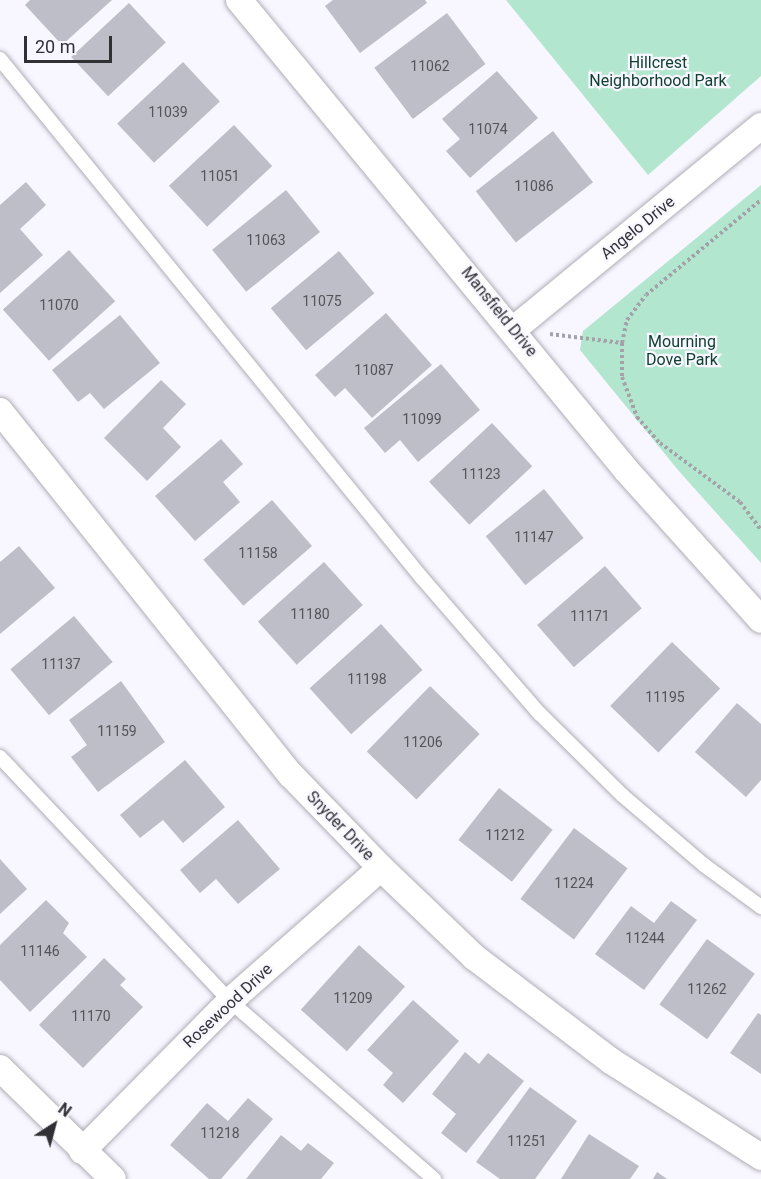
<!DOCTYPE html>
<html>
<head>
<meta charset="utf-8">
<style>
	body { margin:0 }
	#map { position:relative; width:761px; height:1179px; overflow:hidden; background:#f8f6ff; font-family:Roboto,sans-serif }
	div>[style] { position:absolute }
	.green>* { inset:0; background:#b3e6ce }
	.building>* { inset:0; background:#bdbec7; transform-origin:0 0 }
	.path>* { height:4px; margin-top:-2px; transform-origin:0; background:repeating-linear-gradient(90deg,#a4a2a9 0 3px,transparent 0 6px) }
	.roads { filter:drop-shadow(0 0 2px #b0adb6) drop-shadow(0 0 2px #b0adb6) }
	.service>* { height:14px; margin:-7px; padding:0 7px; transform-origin:7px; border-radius:7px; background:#fff }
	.minor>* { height:26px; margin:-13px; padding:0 13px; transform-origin:13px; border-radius:13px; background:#fff }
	span { translate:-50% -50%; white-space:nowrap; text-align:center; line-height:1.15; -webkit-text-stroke:4.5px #f8f6ff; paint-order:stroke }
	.number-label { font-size:14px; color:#545459 }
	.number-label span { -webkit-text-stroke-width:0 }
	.park-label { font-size:16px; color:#0f412f }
	.street-label { font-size:16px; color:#313034 }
	.north { position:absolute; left:24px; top:1095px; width:60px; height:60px; -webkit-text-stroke:4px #f8f6ff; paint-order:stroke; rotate:36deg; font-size:16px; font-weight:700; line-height:24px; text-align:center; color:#313034 }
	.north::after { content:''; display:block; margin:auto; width:21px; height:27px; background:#313034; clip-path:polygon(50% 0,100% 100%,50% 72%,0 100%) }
	.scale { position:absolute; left:24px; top:36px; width:88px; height:27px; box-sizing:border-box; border:3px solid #313034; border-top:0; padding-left:8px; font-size:18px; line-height:21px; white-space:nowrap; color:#313034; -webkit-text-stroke:4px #f8f6ff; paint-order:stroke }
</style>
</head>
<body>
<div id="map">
	<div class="green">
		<i style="clip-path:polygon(506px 0,761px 0,761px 76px,648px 175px)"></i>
		<i style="clip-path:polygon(761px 185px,761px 563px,678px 470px,580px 350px,583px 331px)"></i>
	</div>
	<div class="building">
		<i style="clip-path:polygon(30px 0,112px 0,62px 45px,25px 5px)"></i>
		<i style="clip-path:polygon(333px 0,425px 0,427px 3px,360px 53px,325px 6px)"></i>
		<i style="left:129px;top:3px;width:54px;height:79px;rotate:47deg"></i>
		<i style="left:447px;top:13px;width:64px;height:91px;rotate:53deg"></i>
		<i style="left:183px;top:62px;width:54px;height:90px;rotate:47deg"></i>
		<i style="clip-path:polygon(497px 71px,538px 118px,470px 178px,446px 151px,460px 139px,442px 119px)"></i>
		<i style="left:234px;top:125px;width:56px;height:89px;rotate:47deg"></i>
		<i style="left:553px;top:131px;width:65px;height:98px;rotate:52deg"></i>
		<i style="clip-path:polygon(26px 182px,46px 205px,20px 229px,43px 255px,0 293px,0 205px)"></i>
		<i style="left:286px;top:190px;width:54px;height:95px;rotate:51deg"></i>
		<i style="left:69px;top:250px;width:69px;height:89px;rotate:48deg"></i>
		<i style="left:339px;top:251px;width:55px;height:89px;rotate:50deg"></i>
		<i style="clip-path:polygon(386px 313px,432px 365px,372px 418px,345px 388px,335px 397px,315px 375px)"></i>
		<i style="clip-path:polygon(120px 315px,160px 363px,104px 409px,90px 393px,78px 402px,52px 370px)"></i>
		<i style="clip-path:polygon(441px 364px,480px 410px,418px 462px,400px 440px,385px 453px,364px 428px)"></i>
		<i style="clip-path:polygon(161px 380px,186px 404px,163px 428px,181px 447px,147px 481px,104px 438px)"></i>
		<i style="left:492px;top:423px;width:59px;height:86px;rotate:47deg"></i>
		<i style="clip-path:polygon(221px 439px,243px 464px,223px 482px,240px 502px,195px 541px,155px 496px)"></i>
		<i style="left:544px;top:489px;width:63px;height:75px;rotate:51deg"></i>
		<i style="left:272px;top:500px;width:61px;height:91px;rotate:49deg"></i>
		<i style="clip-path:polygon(19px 546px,55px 588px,0 634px,0 562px)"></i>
		<i style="left:324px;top:562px;width:58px;height:89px;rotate:48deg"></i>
		<i style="left:605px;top:566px;width:56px;height:90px;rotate:49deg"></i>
		<i style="left:74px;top:616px;width:60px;height:83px;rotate:50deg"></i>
		<i style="left:381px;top:624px;width:62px;height:96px;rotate:48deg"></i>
		<i style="left:672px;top:642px;width:67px;height:89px;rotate:44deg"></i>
		<i style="clip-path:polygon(121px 681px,165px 742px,98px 792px,71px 757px,87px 745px,69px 720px)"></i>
		<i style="left:430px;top:686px;width:69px;height:91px;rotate:44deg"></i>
		<i style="clip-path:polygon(737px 703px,761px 724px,761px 780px,746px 797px,695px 752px)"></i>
		<i style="clip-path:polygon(185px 760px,225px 807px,183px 843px,163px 820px,140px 838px,120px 815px)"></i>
		<i style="left:499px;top:788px;width:68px;height:66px;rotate:38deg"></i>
		<i style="clip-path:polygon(238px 820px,280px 869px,238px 904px,216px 879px,200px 893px,180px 870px)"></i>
		<i style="left:574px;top:828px;width:67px;height:89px;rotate:37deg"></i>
		<i style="clip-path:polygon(0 859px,27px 889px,0 914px)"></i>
		<i style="clip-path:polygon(46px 900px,69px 923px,63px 933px,87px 957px,30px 1012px,0 980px,0 945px)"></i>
		<i style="clip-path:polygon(671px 901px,697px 920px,644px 990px,595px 954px,631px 906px,654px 923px)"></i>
		<i style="left:707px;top:939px;width:59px;height:81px;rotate:36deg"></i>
		<i style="left:359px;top:945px;width:62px;height:87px;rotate:42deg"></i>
		<i style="clip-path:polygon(104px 958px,126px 979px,120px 985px,143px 1007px,83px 1068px,39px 1025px)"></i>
		<i style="clip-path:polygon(413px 1000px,459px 1041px,403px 1103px,383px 1085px,393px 1073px,367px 1050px)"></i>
		<i style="clip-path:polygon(758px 1013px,761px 1015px,761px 1074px,730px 1053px)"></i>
		<i style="clip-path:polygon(465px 1052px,479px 1064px,488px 1053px,524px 1081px,466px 1153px,441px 1133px,456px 1114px,432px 1094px)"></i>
		<i style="clip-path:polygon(530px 1087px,577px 1121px,535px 1179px,500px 1179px,476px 1162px)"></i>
		<i style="clip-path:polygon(248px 1098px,273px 1119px,221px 1179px,209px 1179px,170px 1145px,207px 1103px,228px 1121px)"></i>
		<i style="clip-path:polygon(589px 1134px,639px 1166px,630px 1179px,561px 1179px)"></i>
		<i style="clip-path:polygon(281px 1135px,301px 1151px,308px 1143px,334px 1163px,321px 1179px,246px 1179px)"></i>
		<i style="clip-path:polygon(657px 1172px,667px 1179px,653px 1179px)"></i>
	</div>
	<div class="path">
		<i style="left:550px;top:334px;width:73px;rotate:7.1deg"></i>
		<i style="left:622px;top:343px;width:34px;rotate:90deg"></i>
		<i style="left:622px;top:377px;width:43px;rotate:69.4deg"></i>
		<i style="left:637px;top:417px;width:35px;rotate:49deg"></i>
		<i style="left:660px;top:443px;width:99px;rotate:36.4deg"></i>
		<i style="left:740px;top:502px;width:35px;rotate:53deg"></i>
		<i style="left:622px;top:343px;width:24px;rotate:-78deg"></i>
		<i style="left:627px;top:320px;width:31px;rotate:-53deg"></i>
		<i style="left:646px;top:295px;width:149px;rotate:-39.6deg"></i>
	</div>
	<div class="roads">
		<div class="service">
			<i style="left:0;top:59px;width:669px;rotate:50.89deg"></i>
			<i style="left:422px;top:578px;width:180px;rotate:49.1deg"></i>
			<i style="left:540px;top:714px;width:115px;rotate:44.6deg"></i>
			<i style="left:622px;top:795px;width:108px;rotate:40.5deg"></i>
			<i style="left:704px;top:865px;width:71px;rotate:36.4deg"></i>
			<i style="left:0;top:757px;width:335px;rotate:46.7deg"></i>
			<i style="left:230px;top:1001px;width:271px;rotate:41.1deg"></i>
		</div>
		<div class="minor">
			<i style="left:239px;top:0;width:610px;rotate:50.52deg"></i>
			<i style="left:627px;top:471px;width:200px;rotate:48deg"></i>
			<i style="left:514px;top:329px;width:320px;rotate:-39.4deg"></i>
			<i style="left:0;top:411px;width:466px;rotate:51.4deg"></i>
			<i style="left:291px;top:775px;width:129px;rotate:45.9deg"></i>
			<i style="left:381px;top:868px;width:129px;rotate:43.7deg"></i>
			<i style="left:474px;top:957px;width:172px;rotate:37.2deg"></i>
			<i style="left:611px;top:1061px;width:178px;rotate:32.6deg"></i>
			<i style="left:0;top:1068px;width:158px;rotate:44.5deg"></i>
			<i style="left:82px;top:1151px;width:211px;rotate:-45.4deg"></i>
			<i style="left:230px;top:1001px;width:201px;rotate:-41.4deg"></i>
		</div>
	</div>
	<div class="number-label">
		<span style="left:430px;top:66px">11062</span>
		<span style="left:168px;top:112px">11039</span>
		<span style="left:488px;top:129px">11074</span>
		<span style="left:220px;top:176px">11051</span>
		<span style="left:534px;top:186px">11086</span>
		<span style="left:266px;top:240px">11063</span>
		<span style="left:322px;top:301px">11075</span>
		<span style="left:59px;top:305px">11070</span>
		<span style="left:374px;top:370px">11087</span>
		<span style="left:422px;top:419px">11099</span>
		<span style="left:481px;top:474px">11123</span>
		<span style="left:534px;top:537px">11147</span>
		<span style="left:258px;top:553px">11158</span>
		<span style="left:310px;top:614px">11180</span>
		<span style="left:590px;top:616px">11171</span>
		<span style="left:61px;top:664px">11137</span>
		<span style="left:367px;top:679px">11198</span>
		<span style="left:665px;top:697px">11195</span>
		<span style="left:117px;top:731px">11159</span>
		<span style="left:423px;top:742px">11206</span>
		<span style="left:505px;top:835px">11212</span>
		<span style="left:574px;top:883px">11224</span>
		<span style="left:645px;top:938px">11244</span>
		<span style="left:40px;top:951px">11146</span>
		<span style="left:707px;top:989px">11262</span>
		<span style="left:353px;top:998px">11209</span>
		<span style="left:91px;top:1016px">11170</span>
		<span style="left:220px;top:1133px">11218</span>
		<span style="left:527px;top:1141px">11251</span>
	</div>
	<div class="park-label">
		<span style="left:658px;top:72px">Hillcrest<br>Neighborhood Park</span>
		<span style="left:682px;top:351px">Mourning<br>Dove Park</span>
	</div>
	<div class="street-label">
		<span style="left:638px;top:228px;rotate:-39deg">Angelo Drive</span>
		<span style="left:499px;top:312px;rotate:51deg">Mansfield Drive</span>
		<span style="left:340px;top:826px;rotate:46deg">Snyder Drive</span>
		<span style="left:228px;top:1006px;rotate:-43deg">Rosewood Drive</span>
	</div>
	<div class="north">N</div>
	<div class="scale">20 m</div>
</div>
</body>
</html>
